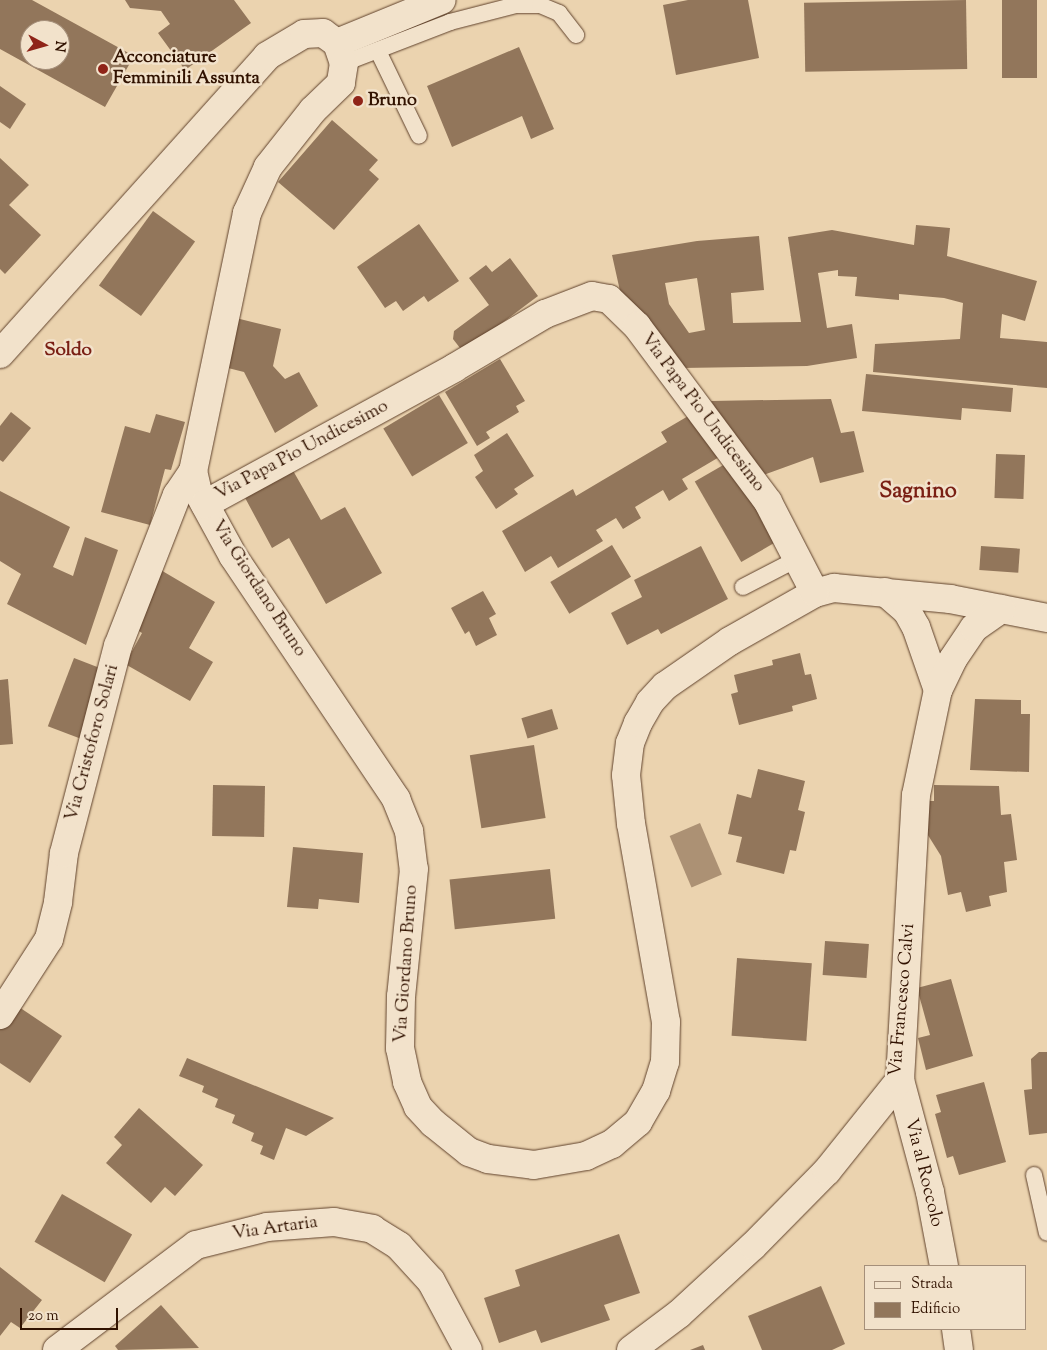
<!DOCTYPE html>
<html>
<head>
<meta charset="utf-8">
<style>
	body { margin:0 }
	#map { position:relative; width:1047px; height:1350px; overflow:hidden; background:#ebd3af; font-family:"Sorts Mill Goudy",serif }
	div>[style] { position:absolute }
	.water>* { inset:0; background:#ac9174; transform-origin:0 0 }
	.building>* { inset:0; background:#92765b; transform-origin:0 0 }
	.roads { filter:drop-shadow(0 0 1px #60422c) drop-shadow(0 0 1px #60422c) }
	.service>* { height:16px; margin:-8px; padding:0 8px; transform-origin:8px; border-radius:8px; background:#f2e2cb }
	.minor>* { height:28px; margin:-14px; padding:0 14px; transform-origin:14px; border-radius:14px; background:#f2e2cb }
	.dots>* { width:14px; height:14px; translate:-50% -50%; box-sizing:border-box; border:2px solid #f2e2cb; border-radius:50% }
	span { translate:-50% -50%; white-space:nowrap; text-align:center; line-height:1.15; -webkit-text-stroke:5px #f2e2cb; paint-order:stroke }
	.poi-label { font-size:18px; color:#311200; font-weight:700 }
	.left { translate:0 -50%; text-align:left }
	.street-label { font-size:18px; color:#311200 }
	.neighbourhood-label { font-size:19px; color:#7a1f14; font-weight:700 }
	.district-label { font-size:22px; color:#7a1f14; font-weight:700 }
	.legend { position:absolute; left:864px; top:1265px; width:162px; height:65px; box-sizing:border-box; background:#f2e2cb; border:1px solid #a58f7a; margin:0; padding:6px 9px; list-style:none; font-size:15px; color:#311200 }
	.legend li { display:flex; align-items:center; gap:10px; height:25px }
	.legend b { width:25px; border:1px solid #a58f7a }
	.north { position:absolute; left:20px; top:20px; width:50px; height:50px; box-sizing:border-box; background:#f2e2cb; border:1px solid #a58f7a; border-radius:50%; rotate:96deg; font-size:14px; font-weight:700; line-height:20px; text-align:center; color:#311200 }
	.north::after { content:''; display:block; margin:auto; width:18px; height:22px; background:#8f2418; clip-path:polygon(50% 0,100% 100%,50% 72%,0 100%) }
	.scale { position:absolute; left:20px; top:1308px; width:98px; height:22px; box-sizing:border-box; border:2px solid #311200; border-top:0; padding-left:6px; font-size:15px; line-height:18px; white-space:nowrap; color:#311200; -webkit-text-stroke:4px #f2e2cb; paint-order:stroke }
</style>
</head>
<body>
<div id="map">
	<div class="water">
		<i style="left:700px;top:823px;width:56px;height:33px;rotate:67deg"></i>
	</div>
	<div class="building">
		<i style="clip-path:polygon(evenodd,0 0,32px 0,134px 56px,105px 107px,0 49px,0 0,30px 30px,60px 30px,60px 60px,30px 60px,30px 30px)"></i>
		<i style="clip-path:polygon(125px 0,234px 0,251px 23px,185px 70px,158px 33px,170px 24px,161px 11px,130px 8px)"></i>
		<i style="clip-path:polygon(688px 0,748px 0,759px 58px,676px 75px,663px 5px)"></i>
		<i style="left:966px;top:0;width:69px;height:162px;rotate:89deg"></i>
		<i style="left:1002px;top:0;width:35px;height:78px"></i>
		<i style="clip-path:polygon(519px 47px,554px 129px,531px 139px,522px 116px,452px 147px,427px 86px)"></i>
		<i style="clip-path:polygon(0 86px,26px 104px,10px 129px,0 122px)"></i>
		<i style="clip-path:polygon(332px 120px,378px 160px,369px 170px,379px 179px,334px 230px,278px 182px)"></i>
		<i style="clip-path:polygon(0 158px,29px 185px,9px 205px,41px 235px,5px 274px,0 269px)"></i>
		<i style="left:153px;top:211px;width:52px;height:92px;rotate:36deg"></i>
		<i style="clip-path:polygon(419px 224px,459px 281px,428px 302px,424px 296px,403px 311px,396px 301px,385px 308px,357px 267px)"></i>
		<i style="clip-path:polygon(evenodd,916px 225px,950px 228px,947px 256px,1037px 281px,1025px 321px,1002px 314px,1000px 338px,1047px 342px,1047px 388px,873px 372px,875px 344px,960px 339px,963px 303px,944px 298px,899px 294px,899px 300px,855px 296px,857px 277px,838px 276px,838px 270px,818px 273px,827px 328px,852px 324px,857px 358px,807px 366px,681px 368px,622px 300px,612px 255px,697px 241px,759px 236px,764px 290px,731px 293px,733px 323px,801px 322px,788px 237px,832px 230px,914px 245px,916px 225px,697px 278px,705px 330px,689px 333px,669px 304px,665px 283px,697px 278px)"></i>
		<i style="clip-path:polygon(510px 258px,538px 296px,474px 344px,460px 348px,453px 339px,454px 331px,489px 305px,469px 278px,486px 265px,492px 272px)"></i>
		<i style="clip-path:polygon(232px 317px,281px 329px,273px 366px,285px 379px,299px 372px,318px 406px,275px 433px,244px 372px,220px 366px)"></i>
		<i style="clip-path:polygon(500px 359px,525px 401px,516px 406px,519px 412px,486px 432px,490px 438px,477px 446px,445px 392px)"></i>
		<i style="clip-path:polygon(866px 374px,1013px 388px,1011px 412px,962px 408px,961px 420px,862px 411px)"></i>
		<i style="left:439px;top:395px;width:56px;height:65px;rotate:59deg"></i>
		<i style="clip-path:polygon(831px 399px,841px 433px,854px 431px,864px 472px,820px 483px,813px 457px,758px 477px,711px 401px)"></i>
		<i style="clip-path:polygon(11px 412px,31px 428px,3px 462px,0 460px,0 426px)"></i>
		<i style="clip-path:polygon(695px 412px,726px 453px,682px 479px,688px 489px,669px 501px,663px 490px,635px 507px,641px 518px,623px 529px,616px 518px,596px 530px,603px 541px,558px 568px,551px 556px,525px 572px,502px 531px,573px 489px,576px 496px,667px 442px,661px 432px)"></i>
		<i style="clip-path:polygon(156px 414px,185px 422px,171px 470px,165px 469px,150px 525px,101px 512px,125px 426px,150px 433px)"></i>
		<i style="clip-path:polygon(507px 433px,534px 476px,514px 489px,518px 494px,496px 509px,475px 477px,483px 471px,474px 455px)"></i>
		<i style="left:996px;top:454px;width:29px;height:44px;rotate:2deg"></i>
		<i style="left:732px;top:460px;width:93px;height:43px;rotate:60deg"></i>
		<i style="clip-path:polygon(291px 467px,321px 520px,345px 507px,382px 573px,326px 604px,289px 538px,272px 548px,243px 494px)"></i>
		<i style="clip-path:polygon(0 491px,70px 527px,53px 567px,73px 576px,85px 537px,118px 550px,86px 645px,7px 604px,21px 574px,0 561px)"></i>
		<i style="left:612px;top:545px;width:37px;height:72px;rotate:59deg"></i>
		<i style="clip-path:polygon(701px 546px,728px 599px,661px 634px,658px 629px,627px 645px,611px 613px,642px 597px,634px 580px)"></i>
		<i style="left:981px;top:546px;width:39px;height:24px;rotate:4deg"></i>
		<i style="clip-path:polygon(159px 569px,215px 602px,189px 648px,213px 662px,190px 701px,125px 664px,142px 633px,128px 624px)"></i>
		<i style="clip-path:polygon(483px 591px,496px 614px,489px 618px,497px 635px,476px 646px,469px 631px,465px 634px,451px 608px)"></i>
		<i style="clip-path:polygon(800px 653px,805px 675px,811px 674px,817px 699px,792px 706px,793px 711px,739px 725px,731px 694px,738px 692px,734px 675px,773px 665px,772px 660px)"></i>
		<i style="left:74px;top:658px;width:36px;height:73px;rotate:21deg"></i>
		<i style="clip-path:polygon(8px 679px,13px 744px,0 745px,0 680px)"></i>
		<i style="clip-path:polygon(975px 699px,1021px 700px,1021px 714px,1030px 714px,1029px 772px,970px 770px)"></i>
		<i style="left:552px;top:709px;width:21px;height:32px;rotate:73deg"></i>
		<i style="left:534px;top:745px;width:74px;height:65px;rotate:81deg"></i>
		<i style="clip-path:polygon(758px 769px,805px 781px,798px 810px,805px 812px,796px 851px,790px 850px,784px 874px,736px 862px,742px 837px,728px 834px,737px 794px,751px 798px)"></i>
		<i style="left:213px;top:785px;width:52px;height:51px;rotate:1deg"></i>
		<i style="clip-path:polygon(934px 785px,999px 786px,1001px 815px,1011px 814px,1017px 860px,1004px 862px,1007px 892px,989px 896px,991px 906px,966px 912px,961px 892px,948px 895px,941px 856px,926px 832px,925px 801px,934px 801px)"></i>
		<i style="clip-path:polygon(293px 847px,363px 853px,359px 903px,319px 899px,318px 909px,287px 907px)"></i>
		<i style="left:550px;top:869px;width:50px;height:101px;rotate:84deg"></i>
		<i style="left:825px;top:941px;width:44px;height:34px;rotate:4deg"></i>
		<i style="left:737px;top:958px;width:75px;height:78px;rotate:4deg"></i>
		<i style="clip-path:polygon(951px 979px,973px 1056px,926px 1070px,918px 1038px,930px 1035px,917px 988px)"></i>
		<i style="clip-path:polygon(16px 1005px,62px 1036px,30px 1083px,0 1063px,0 1030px)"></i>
		<i style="clip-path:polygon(1039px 1052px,1047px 1052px,1047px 1133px,1029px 1135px,1024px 1090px,1032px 1089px,1031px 1059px)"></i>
		<i style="clip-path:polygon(187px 1058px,334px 1118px,306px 1136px,286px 1128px,274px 1160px,260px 1154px,263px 1146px,251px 1141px,254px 1133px,232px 1123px,235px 1115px,215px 1107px,218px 1099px,202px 1092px,204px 1086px,179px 1076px)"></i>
		<i style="clip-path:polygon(984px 1082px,1006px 1162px,959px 1175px,953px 1156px,947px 1158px,935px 1114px,941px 1112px,936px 1095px)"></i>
		<i style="clip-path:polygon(139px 1108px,203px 1165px,175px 1196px,165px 1187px,151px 1203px,106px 1163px,122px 1145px,114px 1137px)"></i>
		<i style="left:62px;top:1194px;width:81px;height:55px;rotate:30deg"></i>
		<i style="clip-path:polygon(619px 1234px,640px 1293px,604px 1305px,610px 1320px,541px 1343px,536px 1330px,499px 1343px,484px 1298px,520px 1286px,515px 1270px)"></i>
		<i style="clip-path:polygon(0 1267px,42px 1300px,20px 1328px,11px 1322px,0 1336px)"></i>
		<i style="clip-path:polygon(821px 1286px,845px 1344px,832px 1350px,762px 1350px,748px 1316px)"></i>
		<i style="clip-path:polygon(161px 1305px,199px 1348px,118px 1350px,115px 1346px)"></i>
		<i style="clip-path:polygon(703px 1345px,705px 1350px,690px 1350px)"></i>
	</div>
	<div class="roads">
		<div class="service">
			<i style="left:378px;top:51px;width:94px;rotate:64.2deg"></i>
			<i style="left:344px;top:63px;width:114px;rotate:-21.1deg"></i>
			<i style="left:450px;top:22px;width:68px;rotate:-14.4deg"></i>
			<i style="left:516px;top:5px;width:24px"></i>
			<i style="left:540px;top:5px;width:21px;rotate:23deg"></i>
			<i style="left:559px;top:13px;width:28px;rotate:52deg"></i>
			<i style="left:743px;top:587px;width:63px;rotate:-27.4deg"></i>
			<i style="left:1034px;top:1175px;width:59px;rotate:77.4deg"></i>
		</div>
		<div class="minor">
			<i style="left:337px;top:43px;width:113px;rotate:-22.3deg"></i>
			<i style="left:0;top:354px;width:400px;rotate:-48.1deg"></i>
			<i style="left:267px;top:56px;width:43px;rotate:-30.7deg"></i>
			<i style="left:304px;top:34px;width:19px;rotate:-3deg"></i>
			<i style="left:323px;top:33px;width:17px;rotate:36deg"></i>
			<i style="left:337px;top:43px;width:21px;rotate:71deg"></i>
			<i style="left:344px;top:63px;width:20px;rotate:99deg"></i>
			<i style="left:341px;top:83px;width:39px;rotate:136deg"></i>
			<i style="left:313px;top:110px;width:73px;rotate:128.3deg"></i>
			<i style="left:268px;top:167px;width:51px;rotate:114.5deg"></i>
			<i style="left:247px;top:213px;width:264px;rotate:101.8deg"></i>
			<i style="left:193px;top:471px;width:22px;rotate:77deg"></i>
			<i style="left:198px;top:492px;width:73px;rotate:61.3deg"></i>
			<i style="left:233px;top:556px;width:293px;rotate:56.1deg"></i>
			<i style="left:396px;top:799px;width:35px;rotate:68deg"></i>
			<i style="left:409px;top:831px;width:38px;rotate:83deg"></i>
			<i style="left:414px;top:869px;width:128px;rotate:95.8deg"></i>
			<i style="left:401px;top:996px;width:52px;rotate:91.1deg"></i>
			<i style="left:400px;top:1048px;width:35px;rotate:78deg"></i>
			<i style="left:407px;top:1082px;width:27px;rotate:66deg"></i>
			<i style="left:418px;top:1107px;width:22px;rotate:47deg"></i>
			<i style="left:433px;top:1123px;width:46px;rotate:38.9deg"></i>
			<i style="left:469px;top:1152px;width:20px;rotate:20deg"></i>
			<i style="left:488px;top:1159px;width:46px;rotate:7.4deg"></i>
			<i style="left:534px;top:1165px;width:53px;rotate:-9.8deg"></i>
			<i style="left:586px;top:1156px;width:29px;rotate:-25deg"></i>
			<i style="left:612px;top:1144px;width:34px;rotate:-40deg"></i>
			<i style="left:638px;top:1122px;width:36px;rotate:-60deg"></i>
			<i style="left:656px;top:1091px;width:30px;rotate:-73deg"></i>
			<i style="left:665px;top:1062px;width:40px;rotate:-88.6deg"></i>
			<i style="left:666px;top:1022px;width:201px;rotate:-100deg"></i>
			<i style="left:631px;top:824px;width:49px;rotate:-95.8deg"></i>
			<i style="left:626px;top:775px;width:32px;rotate:-83deg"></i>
			<i style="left:630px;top:743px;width:22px;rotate:-68deg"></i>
			<i style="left:638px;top:723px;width:24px;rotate:-60deg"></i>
			<i style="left:650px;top:702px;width:22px;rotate:-47deg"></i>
			<i style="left:665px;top:686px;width:79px;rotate:-34.7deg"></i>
			<i style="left:730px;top:641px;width:98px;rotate:-29.5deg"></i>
			<i style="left:815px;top:593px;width:20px;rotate:-15deg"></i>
			<i style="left:834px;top:588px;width:117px;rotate:5.4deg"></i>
			<i style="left:950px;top:599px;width:99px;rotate:11.1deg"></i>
			<i style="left:205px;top:504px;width:284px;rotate:-28.6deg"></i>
			<i style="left:454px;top:368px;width:106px;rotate:-30.7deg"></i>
			<i style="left:545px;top:314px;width:50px;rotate:-21deg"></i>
			<i style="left:592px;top:296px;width:17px;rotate:10deg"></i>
			<i style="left:609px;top:299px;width:39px;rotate:44deg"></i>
			<i style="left:637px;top:326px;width:219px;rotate:53.3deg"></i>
			<i style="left:768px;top:502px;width:102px;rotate:62.7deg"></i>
			<i style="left:885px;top:592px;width:29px;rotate:41deg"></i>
			<i style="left:907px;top:611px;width:18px;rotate:61deg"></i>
			<i style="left:916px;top:627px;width:67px;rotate:70.8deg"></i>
			<i style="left:0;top:1015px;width:90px;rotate:-57.2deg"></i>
			<i style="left:49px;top:939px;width:38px;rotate:-76deg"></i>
			<i style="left:58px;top:902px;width:49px;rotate:-83deg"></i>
			<i style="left:64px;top:853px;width:214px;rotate:-75.4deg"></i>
			<i style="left:118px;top:646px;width:162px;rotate:-68.7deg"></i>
			<i style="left:177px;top:495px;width:29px;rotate:-56deg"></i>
			<i style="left:900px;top:1080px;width:116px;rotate:75deg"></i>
			<i style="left:930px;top:1192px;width:75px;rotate:79.3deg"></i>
			<i style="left:956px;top:1329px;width:21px;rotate:82deg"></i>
			<i style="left:57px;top:1350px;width:174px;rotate:-37.1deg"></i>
			<i style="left:196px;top:1245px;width:73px;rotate:-14.2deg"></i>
			<i style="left:267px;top:1227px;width:67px;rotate:-4.3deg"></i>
			<i style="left:334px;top:1222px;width:39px;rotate:10deg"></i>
			<i style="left:372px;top:1229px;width:32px;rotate:32deg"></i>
			<i style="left:399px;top:1246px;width:47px;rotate:47.6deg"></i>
			<i style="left:431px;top:1281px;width:78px;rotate:61.8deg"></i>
			<i style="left:631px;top:1350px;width:60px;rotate:-36.9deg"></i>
			<i style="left:679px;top:1314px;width:100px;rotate:-42.6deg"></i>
			<i style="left:753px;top:1246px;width:105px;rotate:-45.4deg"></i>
			<i style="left:827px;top:1171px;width:117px;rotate:-51.3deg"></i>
			<i style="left:900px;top:1080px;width:285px;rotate:-86.8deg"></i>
			<i style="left:916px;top:795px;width:107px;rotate:-78.2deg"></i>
			<i style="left:938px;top:690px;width:34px;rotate:-64deg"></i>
			<i style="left:953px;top:659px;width:37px;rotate:-56deg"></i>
			<i style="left:974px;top:628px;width:33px;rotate:-35deg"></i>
		</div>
	</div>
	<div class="dots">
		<i style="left:103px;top:69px;background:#8f2418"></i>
		<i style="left:358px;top:101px;background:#8f2418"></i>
	</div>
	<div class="poi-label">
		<span class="left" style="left:113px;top:69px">Acconciature<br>Femminili Assunta</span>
		<span class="left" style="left:368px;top:101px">Bruno</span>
	</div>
	<div class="street-label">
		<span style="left:702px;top:413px;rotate:53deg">Via Papa Pio Undicesimo</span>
		<span style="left:302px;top:451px;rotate:-28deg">Via Papa Pio Undicesimo</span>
		<span style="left:258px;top:589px;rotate:57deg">Via Giordano Bruno</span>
		<span style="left:93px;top:743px;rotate:-75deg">Via Cristoforo Solari</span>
		<span style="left:407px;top:964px;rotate:-86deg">Via Giordano Bruno</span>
		<span style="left:903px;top:1000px;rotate:-85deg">Via Francesco Calvi</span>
		<span style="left:923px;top:1173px;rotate:76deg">Via al Roccolo</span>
		<span style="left:275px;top:1229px;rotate:-8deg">Via Artaria</span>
	</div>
	<div class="neighbourhood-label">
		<span style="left:68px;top:351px">Soldo</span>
	</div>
	<div class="district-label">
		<span style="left:918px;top:493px">Sagnino</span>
	</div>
	<ul class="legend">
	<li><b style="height:6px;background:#f2e2cb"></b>Strada</li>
	<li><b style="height:14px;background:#92765b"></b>Edificio</li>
	</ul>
	<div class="north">N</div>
	<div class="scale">20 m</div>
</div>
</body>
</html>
